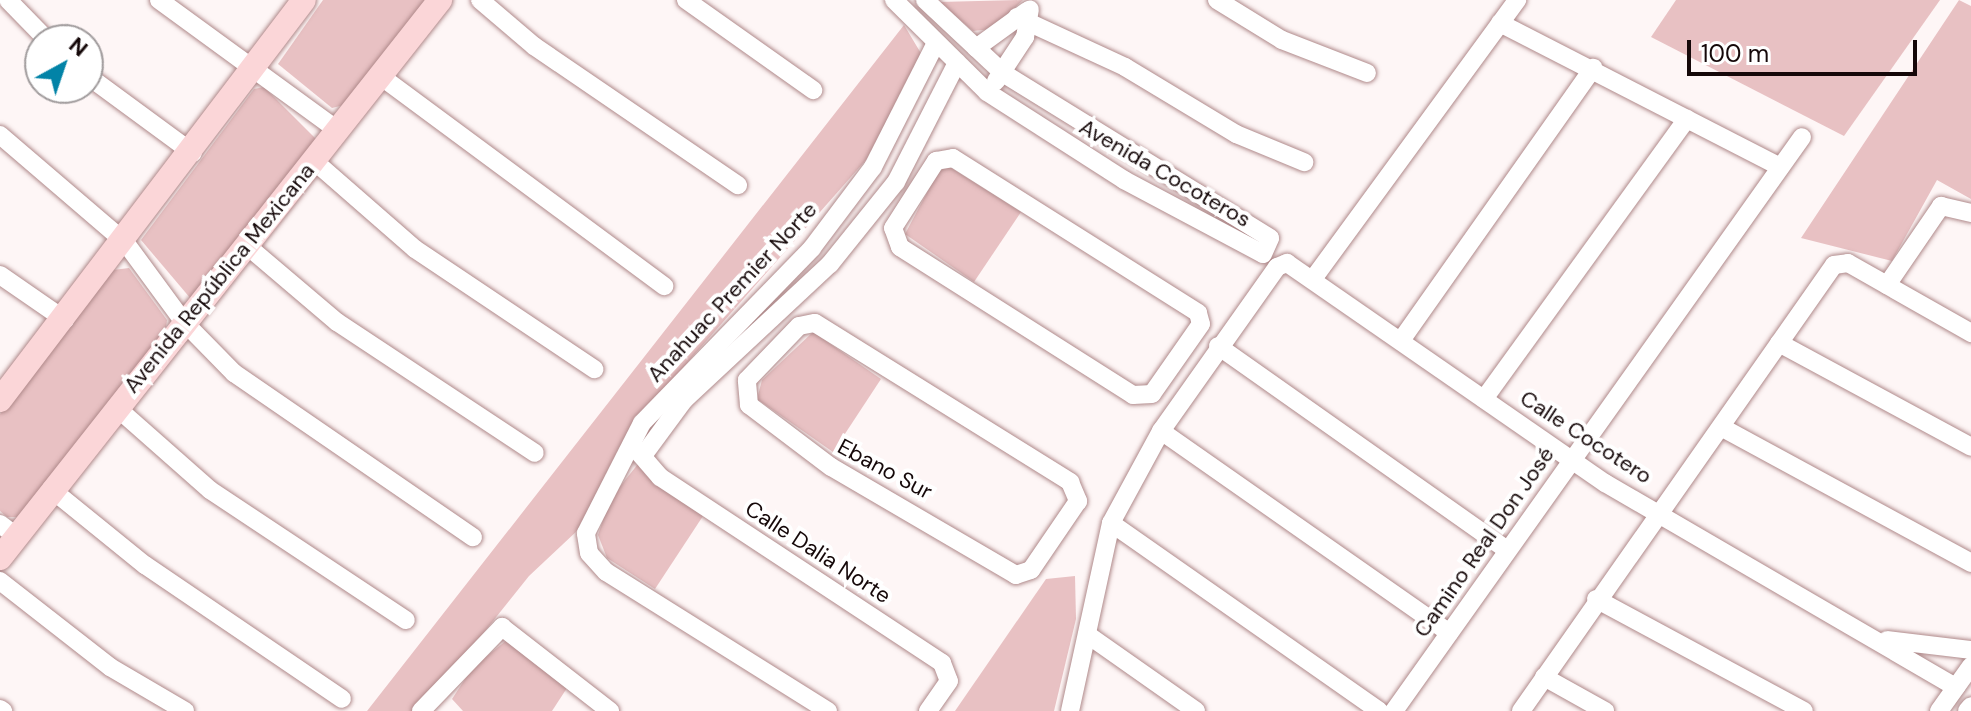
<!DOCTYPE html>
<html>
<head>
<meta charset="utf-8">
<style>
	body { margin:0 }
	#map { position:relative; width:1971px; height:711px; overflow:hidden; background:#fef6f6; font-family:"DM Sans",sans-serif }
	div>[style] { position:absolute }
	.green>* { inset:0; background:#e8c1c3 }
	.roads { filter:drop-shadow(0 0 2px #af898a) drop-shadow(0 0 2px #af898a) }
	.minor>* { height:18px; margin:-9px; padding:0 9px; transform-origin:9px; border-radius:9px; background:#fff }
	.major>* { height:24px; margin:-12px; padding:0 12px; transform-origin:12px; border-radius:12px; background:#fbd6d8 }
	span { translate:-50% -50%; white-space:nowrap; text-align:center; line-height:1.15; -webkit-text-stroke:8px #fff; paint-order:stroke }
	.street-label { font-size:22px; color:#150809 }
	.north { position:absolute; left:24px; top:24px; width:80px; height:80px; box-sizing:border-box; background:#fff; border:2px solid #a19c9d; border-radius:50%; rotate:40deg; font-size:22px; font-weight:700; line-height:32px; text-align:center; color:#150809 }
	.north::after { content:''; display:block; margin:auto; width:28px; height:36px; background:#0283a7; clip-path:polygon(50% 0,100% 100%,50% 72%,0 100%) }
	.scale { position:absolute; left:1687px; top:40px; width:230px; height:36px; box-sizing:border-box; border:4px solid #150809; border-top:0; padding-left:10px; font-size:24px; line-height:28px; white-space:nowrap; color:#150809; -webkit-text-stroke:6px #fff; paint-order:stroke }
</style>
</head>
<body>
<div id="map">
	<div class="green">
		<i style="clip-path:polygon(323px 0,425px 0,344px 105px,332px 108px,278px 64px)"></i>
		<i style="clip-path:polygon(1023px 0,992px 29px,973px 31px,939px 2px)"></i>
		<i style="clip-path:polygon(1676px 0,1940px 0,1844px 136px,1651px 37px)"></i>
		<i style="clip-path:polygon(1959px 0,1971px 6px,1971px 199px,1937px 180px,1892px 261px,1801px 238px)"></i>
		<i style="clip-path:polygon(904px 25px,922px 55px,880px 144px,693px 356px,619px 448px,578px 530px,529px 576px,421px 711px,367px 711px)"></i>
		<i style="clip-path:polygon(264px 87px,316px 139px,191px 299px,141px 240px,254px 89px)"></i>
		<i style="clip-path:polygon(948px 166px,1021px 212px,974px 282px,905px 234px,938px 172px)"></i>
		<i style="clip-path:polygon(129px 268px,167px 320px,165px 335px,17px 517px,7px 517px,0 511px,0 414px,113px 270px)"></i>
		<i style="clip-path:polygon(813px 332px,881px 379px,833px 452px,757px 399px,762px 380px)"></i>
		<i style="clip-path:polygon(638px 464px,703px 516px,655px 589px,607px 558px,598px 535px,610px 499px)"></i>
		<i style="clip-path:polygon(1075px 576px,1076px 619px,1054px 711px,955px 711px,1046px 579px)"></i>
		<i style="clip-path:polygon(507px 640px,567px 688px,552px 711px,463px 711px,452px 699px,473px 667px)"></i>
	</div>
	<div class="roads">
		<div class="minor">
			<i style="left:8px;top:0;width:56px;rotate:45.7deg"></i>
			<i style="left:159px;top:0;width:220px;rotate:36.1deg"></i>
			<i style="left:480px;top:0;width:71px;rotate:40.4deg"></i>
			<i style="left:534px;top:46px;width:247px;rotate:34.3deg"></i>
			<i style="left:686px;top:0;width:156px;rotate:35.3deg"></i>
			<i style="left:894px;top:0;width:131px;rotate:44.7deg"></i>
			<i style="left:987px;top:92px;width:163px;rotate:32.7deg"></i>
			<i style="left:1124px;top:180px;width:157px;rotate:28deg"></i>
			<i style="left:1263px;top:254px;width:17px;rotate:-66deg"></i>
			<i style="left:1270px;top:238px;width:314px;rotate:-148.3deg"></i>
			<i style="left:1003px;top:73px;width:107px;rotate:-136.9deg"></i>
			<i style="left:1217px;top:0;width:76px;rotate:31.6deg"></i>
			<i style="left:1282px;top:40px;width:91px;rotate:21.2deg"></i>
			<i style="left:1017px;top:17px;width:119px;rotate:24.8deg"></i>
			<i style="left:1125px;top:67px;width:130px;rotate:31.1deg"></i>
			<i style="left:1236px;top:134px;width:74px;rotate:22.4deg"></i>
			<i style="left:1500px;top:23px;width:315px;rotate:27.2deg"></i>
			<i style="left:976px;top:48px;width:63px;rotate:-36deg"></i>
			<i style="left:379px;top:75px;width:355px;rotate:36.5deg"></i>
			<i style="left:88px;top:76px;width:130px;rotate:36.3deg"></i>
			<i style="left:996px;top:81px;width:53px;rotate:-56.6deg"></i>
			<i style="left:1025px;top:37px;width:28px;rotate:-80deg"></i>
			<i style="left:0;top:135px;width:165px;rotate:40.6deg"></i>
			<i style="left:125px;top:242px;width:98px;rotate:53.7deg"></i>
			<i style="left:183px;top:321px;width:73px;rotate:45.6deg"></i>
			<i style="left:234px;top:373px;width:290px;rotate:34.5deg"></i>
			<i style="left:953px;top:158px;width:290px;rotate:32.3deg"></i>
			<i style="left:1198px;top:313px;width:11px;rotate:75deg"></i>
			<i style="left:1201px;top:324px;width:85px;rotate:125deg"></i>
			<i style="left:1152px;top:394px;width:19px;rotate:177deg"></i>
			<i style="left:1133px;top:395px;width:276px;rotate:-147.6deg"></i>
			<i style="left:900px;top:247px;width:20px;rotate:-110deg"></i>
			<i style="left:893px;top:228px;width:80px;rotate:-57.3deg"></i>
			<i style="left:936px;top:161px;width:17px;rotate:-10deg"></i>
			<i style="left:313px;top:160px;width:135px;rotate:41.1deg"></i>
			<i style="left:415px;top:249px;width:216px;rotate:33.8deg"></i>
			<i style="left:245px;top:244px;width:121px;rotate:40.3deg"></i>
			<i style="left:337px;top:322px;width:237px;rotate:33.5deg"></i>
			<i style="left:0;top:275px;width:79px;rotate:34.7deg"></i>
			<i style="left:1313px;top:279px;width:346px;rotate:-53.8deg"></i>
			<i style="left:1887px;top:285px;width:96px;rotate:-55.6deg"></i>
			<i style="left:1941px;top:206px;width:31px;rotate:13deg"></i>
			<i style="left:815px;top:323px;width:301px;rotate:31.9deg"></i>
			<i style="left:1070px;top:482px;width:21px;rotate:67deg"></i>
			<i style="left:1078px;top:501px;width:83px;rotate:124.3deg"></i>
			<i style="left:1031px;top:570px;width:16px;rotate:162deg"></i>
			<i style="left:1016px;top:575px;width:214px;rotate:-149.7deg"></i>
			<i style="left:831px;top:467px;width:103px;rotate:-142.9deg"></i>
			<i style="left:749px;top:405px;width:25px;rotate:-95deg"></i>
			<i style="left:747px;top:380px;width:75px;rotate:-46.1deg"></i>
			<i style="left:799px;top:326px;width:16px;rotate:-11deg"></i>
			<i style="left:1402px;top:339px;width:332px;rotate:-54.8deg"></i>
			<i style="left:1779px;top:343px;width:218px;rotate:28.4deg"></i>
			<i style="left:1218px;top:346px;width:354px;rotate:35.2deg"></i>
			<i style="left:1484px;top:399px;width:346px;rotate:-54.1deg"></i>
			<i style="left:116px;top:407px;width:125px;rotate:41.4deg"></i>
			<i style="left:210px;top:490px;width:235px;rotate:33.6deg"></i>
			<i style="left:1721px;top:427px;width:285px;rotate:28.5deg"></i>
			<i style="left:1161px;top:431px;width:352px;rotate:35deg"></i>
			<i style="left:634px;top:447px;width:40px;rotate:49deg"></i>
			<i style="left:660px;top:477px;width:338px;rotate:33.4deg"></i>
			<i style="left:942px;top:663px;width:19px;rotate:69deg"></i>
			<i style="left:949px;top:681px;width:37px;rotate:125deg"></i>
			<i style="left:645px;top:453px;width:66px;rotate:-53.7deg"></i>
			<i style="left:684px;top:400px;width:200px;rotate:-43deg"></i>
			<i style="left:830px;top:264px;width:105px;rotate:-51.2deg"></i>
			<i style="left:896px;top:182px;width:134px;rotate:-62.9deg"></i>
			<i style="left:51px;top:489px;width:121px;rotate:39deg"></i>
			<i style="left:145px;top:565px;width:238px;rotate:34.2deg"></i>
			<i style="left:1111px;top:523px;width:327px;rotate:35deg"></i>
			<i style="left:0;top:524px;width:20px;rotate:37deg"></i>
			<i style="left:0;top:581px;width:140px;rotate:38deg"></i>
			<i style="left:110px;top:667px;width:87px;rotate:30.4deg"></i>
			<i style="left:1596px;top:599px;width:236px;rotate:28.3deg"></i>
			<i style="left:1088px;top:635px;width:132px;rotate:35.1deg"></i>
			<i style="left:1887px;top:640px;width:85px;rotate:6.8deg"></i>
			<i style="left:1544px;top:677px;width:70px;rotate:29.1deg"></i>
			<i style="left:0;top:709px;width:4px;rotate:34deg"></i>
			<i style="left:421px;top:711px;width:117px;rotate:-46deg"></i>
			<i style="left:502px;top:627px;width:137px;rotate:37.9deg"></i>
			<i style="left:828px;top:711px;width:262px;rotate:-147.9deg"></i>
			<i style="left:606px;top:572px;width:25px;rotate:-132deg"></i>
			<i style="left:589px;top:553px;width:20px;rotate:-99deg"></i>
			<i style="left:586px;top:533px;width:123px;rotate:-63deg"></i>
			<i style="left:642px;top:423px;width:244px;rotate:-45.8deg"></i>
			<i style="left:812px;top:248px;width:101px;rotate:-53deg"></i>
			<i style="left:873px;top:167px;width:139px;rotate:-63.1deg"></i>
			<i style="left:1070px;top:711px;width:192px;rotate:-77.7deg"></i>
			<i style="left:1111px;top:523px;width:105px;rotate:-61.5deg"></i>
			<i style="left:1161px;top:431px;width:201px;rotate:-54.7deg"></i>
			<i style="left:1277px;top:267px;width:11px;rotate:-22deg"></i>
			<i style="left:1287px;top:263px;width:387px;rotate:34.7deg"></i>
			<i style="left:1605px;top:483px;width:406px;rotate:30.2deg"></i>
			<i style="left:1394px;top:711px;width:704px;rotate:-54.59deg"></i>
			<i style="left:1521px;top:711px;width:545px;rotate:-54.94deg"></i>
			<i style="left:1834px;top:265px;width:14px;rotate:-8deg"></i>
			<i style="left:1848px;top:263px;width:142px;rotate:29.6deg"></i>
			<i style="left:1939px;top:711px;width:55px;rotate:-54.6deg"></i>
			<i style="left:1967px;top:711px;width:6px;rotate:-51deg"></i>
		</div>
		<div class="major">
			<i style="left:0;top:400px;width:502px;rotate:-52.77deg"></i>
			<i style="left:0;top:558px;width:711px;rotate:-51.74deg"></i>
		</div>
	</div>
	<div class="street-label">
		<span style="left:1165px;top:173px;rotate:30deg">Avenida Cocoteros</span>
		<span style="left:219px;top:278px;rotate:-51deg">Avenida República Mexicana</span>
		<span style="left:732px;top:292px;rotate:-47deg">Anahuac Premier Norte</span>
		<span style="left:1586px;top:437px;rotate:33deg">Calle Cocotero</span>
		<span style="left:885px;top:469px;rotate:28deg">Ebano Sur</span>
		<span style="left:1484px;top:542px;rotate:-55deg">Camino Real Don José</span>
		<span style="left:818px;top:552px;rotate:33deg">Calle Dalia Norte</span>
	</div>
	<div class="north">N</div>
	<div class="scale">100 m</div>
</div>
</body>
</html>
